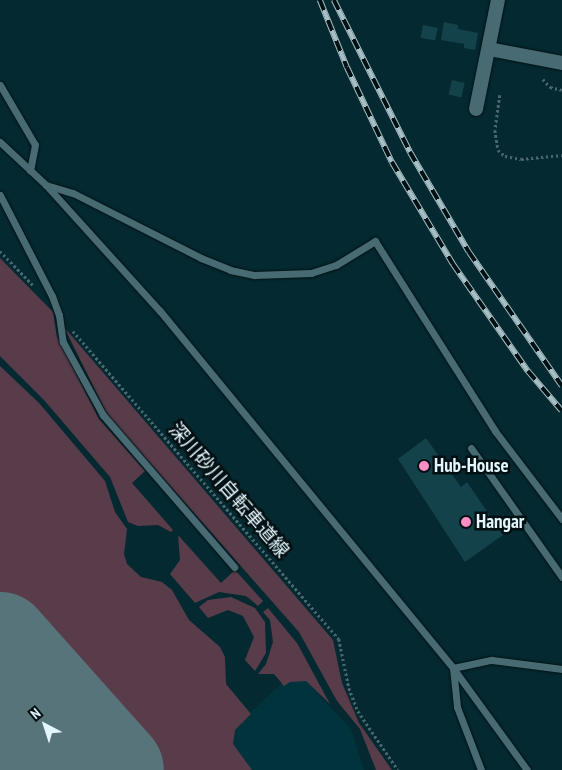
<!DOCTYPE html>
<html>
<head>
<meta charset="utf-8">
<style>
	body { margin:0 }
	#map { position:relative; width:562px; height:770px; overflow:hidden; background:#042930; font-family:"PT Sans Narrow","Noto Sans JP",sans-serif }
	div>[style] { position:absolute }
	.built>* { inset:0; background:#00333c }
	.green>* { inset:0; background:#593c4a }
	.runway>* { height:100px; margin:-50px; padding:0 50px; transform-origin:50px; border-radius:50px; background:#56747a }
	.building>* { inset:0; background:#14424b; transform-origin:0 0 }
	.path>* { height:2.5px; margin-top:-1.25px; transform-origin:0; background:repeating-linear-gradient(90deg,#48676e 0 2.5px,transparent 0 5px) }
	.roads { filter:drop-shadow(0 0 1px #001116) drop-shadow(0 0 1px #001116) }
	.service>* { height:7px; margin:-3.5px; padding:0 3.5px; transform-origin:3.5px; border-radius:3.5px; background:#486b73 }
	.minor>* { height:14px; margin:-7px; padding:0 7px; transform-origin:7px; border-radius:7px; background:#486b73 }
	.rail>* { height:5.5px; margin-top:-2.75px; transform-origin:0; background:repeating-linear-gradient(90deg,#031013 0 11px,#a8c0c5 0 22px); box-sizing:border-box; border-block:1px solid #a8c0c5 }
	.dots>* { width:14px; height:14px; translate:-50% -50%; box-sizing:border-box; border:2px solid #031013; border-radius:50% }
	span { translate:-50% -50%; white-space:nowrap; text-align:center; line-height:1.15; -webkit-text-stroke:5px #031013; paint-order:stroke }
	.poi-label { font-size:19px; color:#e3f6fb; font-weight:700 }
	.left { translate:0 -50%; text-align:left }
	.street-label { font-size:19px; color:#e3f6fb }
	.north { position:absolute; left:20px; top:700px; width:50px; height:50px; -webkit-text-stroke:4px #031013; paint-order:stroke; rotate:320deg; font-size:14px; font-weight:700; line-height:20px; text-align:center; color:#e3f6fb }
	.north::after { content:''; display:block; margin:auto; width:18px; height:22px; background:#e3f6fb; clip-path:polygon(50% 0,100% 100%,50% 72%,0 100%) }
</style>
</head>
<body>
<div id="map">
	<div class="built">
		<i style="clip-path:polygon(296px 670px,351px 729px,364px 770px,248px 770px,221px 739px)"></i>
	</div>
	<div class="green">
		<i style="clip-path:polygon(0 258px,53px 312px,57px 337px,99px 419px,145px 471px,132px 483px,173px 530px,171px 532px,158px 525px,138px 526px,128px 522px,110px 477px,44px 400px,0 356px)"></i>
		<i style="clip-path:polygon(64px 327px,333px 640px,342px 683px,359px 723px,392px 770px,376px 770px,360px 729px,337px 701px,299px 632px,107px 414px)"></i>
		<i style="clip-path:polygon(0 366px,39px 403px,105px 481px,115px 512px,127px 529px,124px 554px,127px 564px,141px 577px,162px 582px,172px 590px,189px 620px,220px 647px,225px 657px,226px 684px,251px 714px,235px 730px,233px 744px,252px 770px,152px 770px,0 599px)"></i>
		<i style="clip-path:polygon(178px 535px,221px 583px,235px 570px,263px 601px,258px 606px,246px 596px,219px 592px,195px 603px,170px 574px,180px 560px)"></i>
		<i style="clip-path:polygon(231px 597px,255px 608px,265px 622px,266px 653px,255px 671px,245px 660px,254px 637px,243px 616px,228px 610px,208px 618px,199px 607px,208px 600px)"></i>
		<i style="clip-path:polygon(268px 608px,297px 643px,330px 704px,306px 681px,290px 682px,284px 686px,274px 674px,258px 674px,266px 664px,273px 642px,270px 620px,263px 612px)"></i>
		<i style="clip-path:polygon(0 670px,89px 770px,0 770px)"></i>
	</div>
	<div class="runway">
		<i style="left:0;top:642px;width:171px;rotate:48.3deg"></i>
		<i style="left:0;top:767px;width:4px;rotate:56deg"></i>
	</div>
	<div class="building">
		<i style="clip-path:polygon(444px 22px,458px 25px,458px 29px,478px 33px,475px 50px,464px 48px,464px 44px,441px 40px)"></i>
		<i style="left:423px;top:25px;width:15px;height:13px;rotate:11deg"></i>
		<i style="left:452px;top:80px;width:13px;height:15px;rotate:13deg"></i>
		<i style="clip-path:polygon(426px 438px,461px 487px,467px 482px,503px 535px,465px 562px,398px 459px)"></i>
	</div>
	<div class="path">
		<i style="left:543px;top:79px;width:11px;rotate:49deg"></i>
		<i style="left:550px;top:87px;width:12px;rotate:14deg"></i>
		<i style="left:500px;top:95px;width:35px;rotate:98deg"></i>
		<i style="left:495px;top:130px;width:20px;rotate:81deg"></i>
		<i style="left:498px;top:150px;width:9px;rotate:41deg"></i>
		<i style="left:505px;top:156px;width:16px;rotate:11deg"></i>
		<i style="left:521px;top:159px;width:41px;rotate:-5.6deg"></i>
		<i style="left:0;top:251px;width:47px;rotate:45.9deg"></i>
		<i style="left:73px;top:331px;width:407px;rotate:49.2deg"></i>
		<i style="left:339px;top:639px;width:50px;rotate:78.5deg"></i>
		<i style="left:349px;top:688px;width:25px;rotate:69deg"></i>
		<i style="left:358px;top:711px;width:71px;rotate:55.9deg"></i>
	</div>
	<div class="roads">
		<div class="service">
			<i style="left:0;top:85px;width:69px;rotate:59.7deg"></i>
			<i style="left:35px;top:145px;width:26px;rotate:101deg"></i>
			<i style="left:0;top:142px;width:63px;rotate:43.1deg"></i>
			<i style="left:46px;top:185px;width:170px;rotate:47.9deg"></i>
			<i style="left:160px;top:311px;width:462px;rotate:50.6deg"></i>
			<i style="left:453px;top:668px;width:126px;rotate:54deg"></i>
			<i style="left:46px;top:185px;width:28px;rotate:17deg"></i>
			<i style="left:73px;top:193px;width:144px;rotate:26.9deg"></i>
			<i style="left:201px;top:258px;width:31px;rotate:22deg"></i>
			<i style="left:230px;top:270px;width:25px;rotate:12deg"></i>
			<i style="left:254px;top:275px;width:57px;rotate:-2deg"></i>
			<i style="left:311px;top:273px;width:26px;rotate:-18deg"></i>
			<i style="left:336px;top:265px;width:46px;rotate:-31.6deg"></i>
			<i style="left:375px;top:241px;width:225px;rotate:57.7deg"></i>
			<i style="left:495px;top:431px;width:111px;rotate:52.7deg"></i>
			<i style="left:0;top:195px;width:114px;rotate:62.8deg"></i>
			<i style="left:52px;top:296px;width:20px;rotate:70deg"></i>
			<i style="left:59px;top:315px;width:27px;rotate:82deg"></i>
			<i style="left:63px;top:342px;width:83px;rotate:61.3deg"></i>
			<i style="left:103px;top:415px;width:201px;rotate:49.2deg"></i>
			<i style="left:471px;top:448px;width:158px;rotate:54.8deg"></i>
			<i style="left:453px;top:668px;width:40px;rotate:-12deg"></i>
			<i style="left:492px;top:660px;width:71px;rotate:7.3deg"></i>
			<i style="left:453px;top:668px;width:39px;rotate:84deg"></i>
			<i style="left:457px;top:707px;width:67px;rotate:69.1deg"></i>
		</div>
		<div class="minor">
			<i style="left:489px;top:49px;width:74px;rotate:10.9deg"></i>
			<i style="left:476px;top:109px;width:111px;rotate:-78.6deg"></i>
		</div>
	</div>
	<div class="rail">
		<i style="left:320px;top:0;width:72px;rotate:68.1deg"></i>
		<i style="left:347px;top:67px;width:105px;rotate:64.7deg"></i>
		<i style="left:392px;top:162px;width:119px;rotate:59.1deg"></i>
		<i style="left:453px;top:264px;width:131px;rotate:55deg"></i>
		<i style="left:528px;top:371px;width:52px;rotate:49.6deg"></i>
		<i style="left:334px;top:0;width:170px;rotate:63.4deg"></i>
		<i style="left:410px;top:152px;width:116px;rotate:59.5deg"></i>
		<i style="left:469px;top:252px;width:163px;rotate:55.2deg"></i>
	</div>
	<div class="dots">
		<i style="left:424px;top:466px;background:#fa8fc6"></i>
		<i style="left:466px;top:522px;background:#fa8fc6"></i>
	</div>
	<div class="poi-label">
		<span class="left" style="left:434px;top:466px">Hub-House</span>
		<span class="left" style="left:476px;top:522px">Hangar</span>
	</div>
	<div class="street-label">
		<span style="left:229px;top:490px;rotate:49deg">深川砂川自転車道線</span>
	</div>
	<div class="north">N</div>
</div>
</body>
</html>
